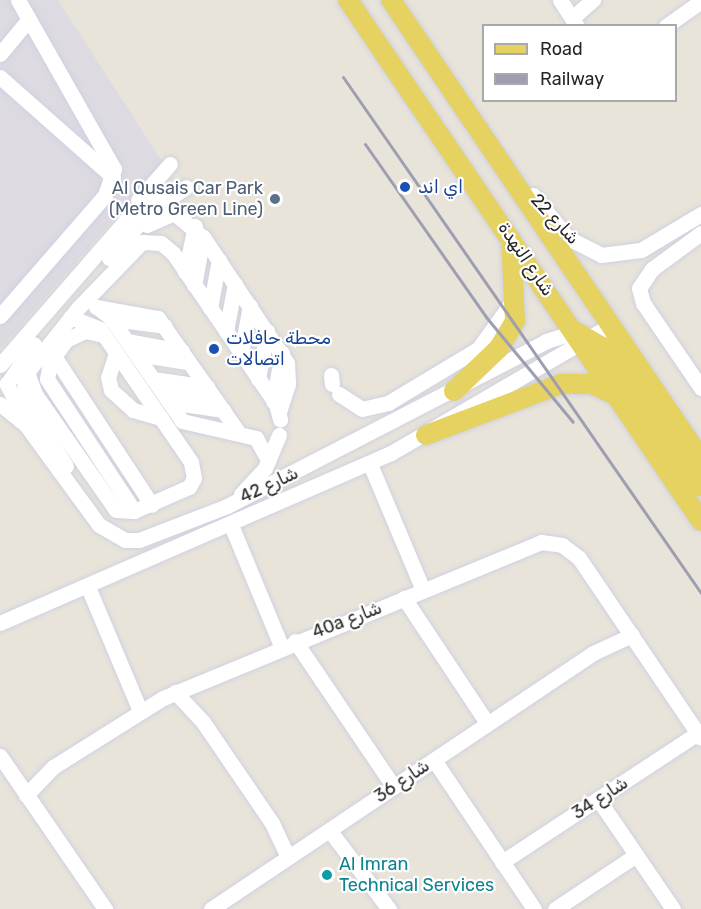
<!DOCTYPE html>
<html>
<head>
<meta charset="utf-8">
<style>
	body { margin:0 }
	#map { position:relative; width:701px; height:909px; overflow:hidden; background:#e9e4da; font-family:Rubik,Cairo,sans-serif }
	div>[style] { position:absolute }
	.industrial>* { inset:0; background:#dddae2 }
	.roads { filter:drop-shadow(0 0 2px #cfd1e0) drop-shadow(0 0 2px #cfd1e0) }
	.minor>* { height:15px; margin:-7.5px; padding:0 7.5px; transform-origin:7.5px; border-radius:7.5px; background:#fff }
	.major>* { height:20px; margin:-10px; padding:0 10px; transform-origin:10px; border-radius:10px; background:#e6d261 }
	.rail>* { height:3px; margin:-1.5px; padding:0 1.5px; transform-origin:1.5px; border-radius:1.5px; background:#9d9eb1 }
	.dots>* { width:16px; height:16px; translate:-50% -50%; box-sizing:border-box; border:3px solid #fff; border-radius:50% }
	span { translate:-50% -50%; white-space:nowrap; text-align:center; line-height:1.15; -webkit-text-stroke:4.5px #fff; paint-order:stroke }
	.transit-label { font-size:18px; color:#164399 }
	.left { translate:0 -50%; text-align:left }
	.service-label { font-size:18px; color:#4e5e75 }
	.right { translate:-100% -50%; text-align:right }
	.street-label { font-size:18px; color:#272727 }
	.culture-label { font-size:18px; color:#0d838f }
	.legend { position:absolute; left:482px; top:24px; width:195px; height:78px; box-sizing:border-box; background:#fff; border:2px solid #a9a9a9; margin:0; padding:8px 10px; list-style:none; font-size:18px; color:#272727 }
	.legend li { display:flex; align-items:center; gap:12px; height:30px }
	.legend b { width:30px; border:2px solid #a9a9a9 }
</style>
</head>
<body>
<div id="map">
	<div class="industrial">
		<i style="clip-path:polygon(0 0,58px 0,163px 163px,0 349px)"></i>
	</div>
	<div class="roads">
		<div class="minor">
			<i style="left:560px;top:0;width:31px;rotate:57deg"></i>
			<i style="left:572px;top:18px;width:28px;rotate:-41deg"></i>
			<i style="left:666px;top:26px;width:43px;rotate:-35.5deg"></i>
			<i style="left:0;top:54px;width:45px;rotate:-50.4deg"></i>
			<i style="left:0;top:77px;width:151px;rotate:41.5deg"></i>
			<i style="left:533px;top:195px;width:55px;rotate:50.9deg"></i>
			<i style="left:568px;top:238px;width:37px;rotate:27deg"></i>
			<i style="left:601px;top:255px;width:40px;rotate:-7.1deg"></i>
			<i style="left:641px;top:250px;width:70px;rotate:-31deg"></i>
			<i style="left:138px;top:200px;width:48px;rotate:-48.4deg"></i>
			<i style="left:147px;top:225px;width:30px;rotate:-24deg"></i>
			<i style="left:174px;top:213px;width:38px;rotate:40deg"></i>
			<i style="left:203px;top:237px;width:151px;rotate:56.3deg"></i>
			<i style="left:287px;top:363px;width:21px;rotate:87deg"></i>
			<i style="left:288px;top:384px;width:28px;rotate:108deg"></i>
			<i style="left:701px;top:233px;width:61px;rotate:143.7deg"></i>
			<i style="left:652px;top:269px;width:23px;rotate:124deg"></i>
			<i style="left:639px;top:288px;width:16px;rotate:75deg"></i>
			<i style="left:643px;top:303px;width:103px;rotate:55.7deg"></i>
			<i style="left:109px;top:258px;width:62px;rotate:-48.9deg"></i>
			<i style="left:150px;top:211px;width:43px;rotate:-33.7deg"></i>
			<i style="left:185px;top:272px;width:47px;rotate:-77.7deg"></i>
			<i style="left:194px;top:285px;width:49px;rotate:-79.4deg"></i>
			<i style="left:96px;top:307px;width:63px;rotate:10.1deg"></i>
			<i style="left:158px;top:318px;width:139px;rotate:54.9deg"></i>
			<i style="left:97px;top:307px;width:16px;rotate:38deg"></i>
			<i style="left:110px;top:317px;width:126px;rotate:55.3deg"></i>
			<i style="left:182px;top:421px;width:76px;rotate:12.9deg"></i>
			<i style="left:256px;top:438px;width:26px;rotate:61deg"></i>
			<i style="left:210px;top:308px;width:49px;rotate:-79.4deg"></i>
			<i style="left:0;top:316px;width:160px;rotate:-49deg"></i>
			<i style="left:105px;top:195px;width:28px;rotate:-71deg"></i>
			<i style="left:114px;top:169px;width:194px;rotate:-119.6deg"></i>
			<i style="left:112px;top:319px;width:53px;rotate:7.5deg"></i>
			<i style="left:226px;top:331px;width:48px;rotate:-79.2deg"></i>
			<i style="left:103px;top:335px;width:18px;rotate:-167deg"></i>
			<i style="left:85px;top:331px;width:21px;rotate:155deg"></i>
			<i style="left:66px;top:340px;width:27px;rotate:126deg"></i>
			<i style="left:50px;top:362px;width:17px;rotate:100deg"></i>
			<i style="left:47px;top:379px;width:158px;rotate:56.6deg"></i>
			<i style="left:127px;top:341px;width:56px;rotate:10.3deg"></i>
			<i style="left:116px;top:353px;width:25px;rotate:108deg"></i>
			<i style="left:108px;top:377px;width:13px;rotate:77deg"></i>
			<i style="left:111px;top:390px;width:30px;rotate:42deg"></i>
			<i style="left:133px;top:410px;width:29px;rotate:16deg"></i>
			<i style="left:241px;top:353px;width:48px;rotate:-79.2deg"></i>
			<i style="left:136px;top:354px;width:52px;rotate:8.9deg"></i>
			<i style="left:54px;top:356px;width:178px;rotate:56.7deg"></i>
			<i style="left:0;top:365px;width:191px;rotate:-49deg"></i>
			<i style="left:125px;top:221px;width:40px;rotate:-42deg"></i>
			<i style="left:27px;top:372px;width:23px;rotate:70deg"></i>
			<i style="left:35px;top:394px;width:141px;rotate:55.1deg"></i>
			<i style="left:116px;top:510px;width:18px;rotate:3deg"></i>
			<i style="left:134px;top:511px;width:60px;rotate:-23.6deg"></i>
			<i style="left:189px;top:487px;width:10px;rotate:-61deg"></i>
			<i style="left:194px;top:478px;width:16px;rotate:-101deg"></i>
			<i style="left:191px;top:462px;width:161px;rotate:-124.4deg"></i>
			<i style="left:100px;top:329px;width:32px;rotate:-158deg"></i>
			<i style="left:331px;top:375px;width:9px;rotate:84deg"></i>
			<i style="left:153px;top:379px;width:55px;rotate:8.4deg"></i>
			<i style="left:258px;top:379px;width:49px;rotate:-79.4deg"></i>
			<i style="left:161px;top:390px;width:55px;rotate:9.5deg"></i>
			<i style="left:339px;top:394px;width:27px;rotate:33deg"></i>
			<i style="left:362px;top:409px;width:27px;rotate:-13deg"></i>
			<i style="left:388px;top:403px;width:105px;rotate:-31deg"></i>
			<i style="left:478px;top:349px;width:62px;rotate:-54.2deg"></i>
			<i style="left:273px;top:401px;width:49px;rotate:-79.4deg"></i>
			<i style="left:169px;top:402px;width:55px;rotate:8.4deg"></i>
			<i style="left:0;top:404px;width:33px;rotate:39deg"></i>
			<i style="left:26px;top:425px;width:124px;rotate:53.9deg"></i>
			<i style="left:99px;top:525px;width:30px;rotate:30deg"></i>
			<i style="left:125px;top:540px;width:14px"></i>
			<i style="left:139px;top:540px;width:94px;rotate:-21.1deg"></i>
			<i style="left:227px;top:506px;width:359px;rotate:-27.3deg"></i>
			<i style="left:546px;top:341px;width:31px;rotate:-17deg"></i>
			<i style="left:22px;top:414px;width:34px;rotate:-117deg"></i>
			<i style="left:7px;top:384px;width:48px;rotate:-56deg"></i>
			<i style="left:370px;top:464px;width:137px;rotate:67.2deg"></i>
			<i style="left:66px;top:466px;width:77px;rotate:-122.2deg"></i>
			<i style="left:25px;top:401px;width:25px;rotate:-92deg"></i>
			<i style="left:24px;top:376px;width:87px;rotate:-51.5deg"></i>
			<i style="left:78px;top:308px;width:92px;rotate:-45.9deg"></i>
			<i style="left:142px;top:242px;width:19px;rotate:3deg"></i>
			<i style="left:161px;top:243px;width:16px;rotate:40deg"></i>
			<i style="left:173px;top:253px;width:183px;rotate:55.7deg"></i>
			<i style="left:276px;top:404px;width:16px;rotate:75deg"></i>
			<i style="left:241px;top:494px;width:35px;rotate:-47deg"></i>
			<i style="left:265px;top:468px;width:36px;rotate:-67deg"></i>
			<i style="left:231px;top:525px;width:131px;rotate:67.5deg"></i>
			<i style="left:88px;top:587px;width:134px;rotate:67.2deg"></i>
			<i style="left:404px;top:598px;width:150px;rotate:56.4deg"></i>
			<i style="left:0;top:623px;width:426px;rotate:-23.5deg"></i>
			<i style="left:391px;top:453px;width:252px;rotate:-30.2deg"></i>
			<i style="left:295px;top:641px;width:175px;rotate:55.9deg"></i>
			<i style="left:175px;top:692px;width:41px;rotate:47deg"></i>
			<i style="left:203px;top:722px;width:122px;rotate:55.7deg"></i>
			<i style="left:272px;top:823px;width:38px;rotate:65deg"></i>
			<i style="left:0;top:756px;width:186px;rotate:55.5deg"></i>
			<i style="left:434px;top:760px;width:179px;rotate:56.1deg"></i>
			<i style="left:26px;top:795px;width:39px;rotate:-46deg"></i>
			<i style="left:53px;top:767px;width:130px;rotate:-32.1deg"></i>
			<i style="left:163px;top:698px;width:409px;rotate:-22.4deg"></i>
			<i style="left:541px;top:542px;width:21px;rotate:8deg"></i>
			<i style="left:562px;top:545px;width:21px;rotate:37deg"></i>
			<i style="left:579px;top:558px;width:217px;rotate:55.9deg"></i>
			<i style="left:598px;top:799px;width:133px;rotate:55.7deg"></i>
			<i style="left:330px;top:831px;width:98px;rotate:52.9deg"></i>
			<i style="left:502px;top:862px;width:235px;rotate:-33.4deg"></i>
			<i style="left:211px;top:909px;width:460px;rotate:-33.8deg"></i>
			<i style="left:593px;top:653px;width:43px;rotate:-24.8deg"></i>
			<i style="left:555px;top:909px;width:97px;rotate:-33.7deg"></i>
		</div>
		<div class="major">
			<i style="left:348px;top:0;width:629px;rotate:55.88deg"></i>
			<i style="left:391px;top:0;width:554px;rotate:55.97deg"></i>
			<i style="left:576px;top:332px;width:34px;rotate:30deg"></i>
			<i style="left:606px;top:349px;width:167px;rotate:55.3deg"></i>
			<i style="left:454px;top:391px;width:62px;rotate:-43.7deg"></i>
			<i style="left:499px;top:348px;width:31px;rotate:-59deg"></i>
			<i style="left:515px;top:321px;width:82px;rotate:-92.8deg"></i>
			<i style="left:426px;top:435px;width:144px;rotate:-20.7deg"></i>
			<i style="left:561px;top:384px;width:30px"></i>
			<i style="left:591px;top:384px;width:30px;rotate:24deg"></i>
		</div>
	</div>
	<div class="rail">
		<i style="left:343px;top:77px;width:628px;rotate:55.25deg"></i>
		<i style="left:365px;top:144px;width:211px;rotate:55deg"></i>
		<i style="left:486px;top:317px;width:136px;rotate:50.4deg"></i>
	</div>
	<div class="dots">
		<i style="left:405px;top:187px;background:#1a4fb4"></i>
		<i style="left:275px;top:199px;background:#5c6f8a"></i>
		<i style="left:214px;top:349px;background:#1a4fb4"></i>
		<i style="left:327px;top:875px;background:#0f9aa8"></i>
	</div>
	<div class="transit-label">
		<span class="left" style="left:418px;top:187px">اي اند</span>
		<span class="left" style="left:226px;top:349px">محطة حافلات<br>اتصالات</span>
	</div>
	<div class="service-label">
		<span class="right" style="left:263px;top:199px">Al Qusais Car Park<br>(Metro Green Line)</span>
	</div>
	<div class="street-label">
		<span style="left:555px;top:219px;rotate:47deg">شارع 22</span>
		<span style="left:526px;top:259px;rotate:56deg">شارع النهدة</span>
		<span style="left:269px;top:485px;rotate:-25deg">شارع 42</span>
		<span style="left:347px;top:620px;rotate:-21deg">40a شارع</span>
		<span style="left:402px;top:781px;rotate:-34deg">شارع 36</span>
		<span style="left:600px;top:798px;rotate:-33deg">شارع 34</span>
	</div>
	<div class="culture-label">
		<span class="left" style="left:339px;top:875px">Al Imran<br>Technical Services</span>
	</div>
	<ul class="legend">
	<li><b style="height:8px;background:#e6d261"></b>Road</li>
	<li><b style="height:8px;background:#9d9eb1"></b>Railway</li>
	</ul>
</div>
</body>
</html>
